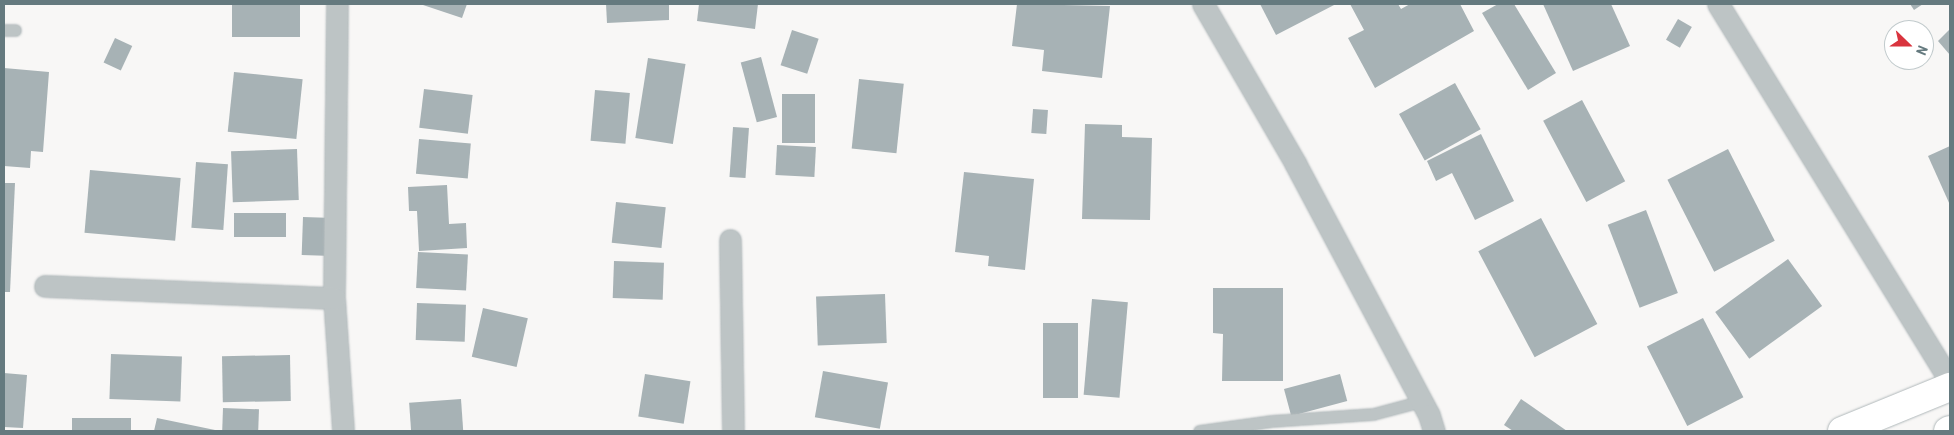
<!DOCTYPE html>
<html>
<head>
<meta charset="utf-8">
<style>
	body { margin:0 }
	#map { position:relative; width:1954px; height:435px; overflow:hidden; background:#f8f7f6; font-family:"Roboto Condensed",sans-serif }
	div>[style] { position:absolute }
	.building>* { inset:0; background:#a7b2b5; transform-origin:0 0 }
	.roads { filter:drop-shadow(0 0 1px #b0b8ba) drop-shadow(0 0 1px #b0b8ba) }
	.lane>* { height:11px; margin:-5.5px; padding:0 5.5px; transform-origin:5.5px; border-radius:5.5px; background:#bdc4c5 }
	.street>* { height:21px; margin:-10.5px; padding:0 10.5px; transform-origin:10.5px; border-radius:10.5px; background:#bdc4c5 }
	.secondary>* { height:28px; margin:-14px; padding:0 14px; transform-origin:14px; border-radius:14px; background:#fff }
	span { translate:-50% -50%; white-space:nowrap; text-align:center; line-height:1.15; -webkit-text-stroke:5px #fff; paint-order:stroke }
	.frame { position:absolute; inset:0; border:5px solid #657a7f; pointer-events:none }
	.north { position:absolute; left:1884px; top:20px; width:50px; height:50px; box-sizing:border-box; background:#fff; border:1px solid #c1cacc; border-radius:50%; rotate:112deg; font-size:14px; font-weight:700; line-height:20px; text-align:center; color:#657a7f }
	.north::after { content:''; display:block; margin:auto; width:18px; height:22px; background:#d9343e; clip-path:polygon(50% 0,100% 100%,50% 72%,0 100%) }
</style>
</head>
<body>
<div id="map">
	<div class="building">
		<i style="left:232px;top:4px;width:68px;height:33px"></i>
		<i style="clip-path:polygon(420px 4px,467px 4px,462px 18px)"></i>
		<i style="clip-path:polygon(606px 4px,669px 4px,669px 20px,607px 23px)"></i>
		<i style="clip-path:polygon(699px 4px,758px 4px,755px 29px,697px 21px)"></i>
		<i style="clip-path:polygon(1017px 4px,1110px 6px,1102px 78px,1042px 71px,1044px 50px,1012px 46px)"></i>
		<i style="clip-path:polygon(1260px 4px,1336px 4px,1276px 35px)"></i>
		<i style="clip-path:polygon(1350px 4px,1398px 4px,1401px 9px,1410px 4px,1460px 4px,1474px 31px,1375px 88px,1348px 38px,1364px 30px)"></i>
		<i style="clip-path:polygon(1498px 4px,1514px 4px,1556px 73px,1528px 90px,1482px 13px)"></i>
		<i style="clip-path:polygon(1543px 4px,1611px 4px,1630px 46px,1573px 71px)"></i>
		<i style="clip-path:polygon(1910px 4px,1923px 4px,1914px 10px)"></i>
		<i style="left:1678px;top:19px;width:16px;height:24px;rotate:30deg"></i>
		<i style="clip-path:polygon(1950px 29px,1950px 55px,1938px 41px)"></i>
		<i style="left:792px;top:30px;width:28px;height:37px;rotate:18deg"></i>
		<i style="left:115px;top:38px;width:19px;height:27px;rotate:25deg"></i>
		<i style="left:761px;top:57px;width:62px;height:21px;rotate:75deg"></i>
		<i style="left:648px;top:58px;width:38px;height:81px;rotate:9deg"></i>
		<i style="clip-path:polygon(4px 68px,49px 72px,43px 152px,31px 151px,30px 168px,4px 166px)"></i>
		<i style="left:234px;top:72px;width:69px;height:60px;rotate:6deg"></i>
		<i style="left:859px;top:79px;width:45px;height:70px;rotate:6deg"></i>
		<i style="left:1455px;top:83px;width:53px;height:64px;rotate:61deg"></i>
		<i style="left:424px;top:89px;width:49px;height:39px;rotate:7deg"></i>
		<i style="left:595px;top:90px;width:35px;height:51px;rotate:5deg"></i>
		<i style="left:782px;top:94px;width:33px;height:49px"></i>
		<i style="left:1582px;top:100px;width:92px;height:44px;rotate:62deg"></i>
		<i style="left:1033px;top:109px;width:15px;height:24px;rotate:4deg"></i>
		<i style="clip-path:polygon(1085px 124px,1122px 125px,1122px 137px,1152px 138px,1150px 220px,1082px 219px)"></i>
		<i style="left:733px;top:127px;width:16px;height:50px;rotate:4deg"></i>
		<i style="clip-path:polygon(1481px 134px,1514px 201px,1475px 220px,1452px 173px,1436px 181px,1427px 161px)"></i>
		<i style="left:419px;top:139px;width:52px;height:35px;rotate:5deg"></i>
		<i style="left:777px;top:145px;width:39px;height:30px;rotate:3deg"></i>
		<i style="clip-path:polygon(1950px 146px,1950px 205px,1928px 156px)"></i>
		<i style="left:297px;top:149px;width:51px;height:66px;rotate:88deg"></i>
		<i style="left:1728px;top:149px;width:103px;height:68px;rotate:63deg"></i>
		<i style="left:196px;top:162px;width:32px;height:66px;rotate:4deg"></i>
		<i style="left:90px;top:170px;width:91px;height:63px;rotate:5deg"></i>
		<i style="clip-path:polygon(964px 172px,1034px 179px,1025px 270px,988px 266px,989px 256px,955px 252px)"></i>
		<i style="clip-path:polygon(4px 183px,15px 183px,10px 292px,4px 292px)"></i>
		<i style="clip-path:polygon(447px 185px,449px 224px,466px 223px,467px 248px,419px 251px,417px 211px,409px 211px,408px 187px)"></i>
		<i style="left:616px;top:202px;width:50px;height:41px;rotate:6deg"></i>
		<i style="left:1646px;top:210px;width:89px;height:41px;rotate:69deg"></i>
		<i style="left:234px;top:213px;width:52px;height:24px"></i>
		<i style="left:303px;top:217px;width:23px;height:38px;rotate:2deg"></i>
		<i style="left:1541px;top:218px;width:120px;height:71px;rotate:62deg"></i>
		<i style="left:418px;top:252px;width:50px;height:36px;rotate:3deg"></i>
		<i style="left:1788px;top:259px;width:58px;height:90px;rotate:54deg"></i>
		<i style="left:614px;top:261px;width:50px;height:37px;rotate:2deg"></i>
		<i style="clip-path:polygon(1213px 288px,1283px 288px,1283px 381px,1222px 381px,1223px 334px,1213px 333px)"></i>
		<i style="left:885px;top:294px;width:49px;height:69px;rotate:88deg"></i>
		<i style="left:1092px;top:299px;width:36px;height:96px;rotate:5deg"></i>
		<i style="left:417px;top:303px;width:49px;height:37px;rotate:2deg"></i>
		<i style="left:483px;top:308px;width:46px;height:50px;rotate:13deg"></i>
		<i style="left:1703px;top:318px;width:89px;height:63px;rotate:63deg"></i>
		<i style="left:1043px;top:323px;width:35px;height:75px"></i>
		<i style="left:111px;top:354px;width:71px;height:45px;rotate:2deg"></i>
		<i style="left:290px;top:355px;width:46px;height:68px;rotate:89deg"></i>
		<i style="left:823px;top:371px;width:66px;height:47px;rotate:10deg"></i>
		<i style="clip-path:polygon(4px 373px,27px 375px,23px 428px,4px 427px)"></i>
		<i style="left:645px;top:374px;width:46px;height:43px;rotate:9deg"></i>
		<i style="left:1340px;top:374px;width:28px;height:58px;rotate:75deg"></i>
		<i style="left:461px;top:399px;width:32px;height:52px;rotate:86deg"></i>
		<i style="clip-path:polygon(1521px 399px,1567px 431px,1513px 431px,1504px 425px)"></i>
		<i style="left:223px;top:408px;width:36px;height:23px;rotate:2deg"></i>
		<i style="left:131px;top:418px;width:13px;height:59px;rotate:90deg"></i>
		<i style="clip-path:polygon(157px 418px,215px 430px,215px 431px,154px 431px)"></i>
	</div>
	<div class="roads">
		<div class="lane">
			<i style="left:4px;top:30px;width:11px"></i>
			<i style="left:1199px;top:431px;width:73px;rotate:-7.9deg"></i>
			<i style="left:1271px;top:421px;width:102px;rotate:-3.9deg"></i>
			<i style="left:1373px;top:414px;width:51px;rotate:-14.9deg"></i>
		</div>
		<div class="street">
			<i style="left:337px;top:4px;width:294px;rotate:90.6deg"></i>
			<i style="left:334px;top:298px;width:133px;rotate:86.1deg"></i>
			<i style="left:1203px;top:4px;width:184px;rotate:59.9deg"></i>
			<i style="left:1295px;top:163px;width:285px;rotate:62deg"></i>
			<i style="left:1429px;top:415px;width:17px;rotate:73deg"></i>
			<i style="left:1718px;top:4px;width:443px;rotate:58.4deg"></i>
			<i style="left:730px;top:240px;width:191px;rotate:89.1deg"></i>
			<i style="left:45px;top:286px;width:289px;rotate:2.4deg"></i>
		</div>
		<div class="secondary">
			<i style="left:1842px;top:431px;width:117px;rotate:-22.2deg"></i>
			<i style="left:1948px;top:431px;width:2px;rotate:-27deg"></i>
		</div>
	</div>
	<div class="frame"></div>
	<div class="north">N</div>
</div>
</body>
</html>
